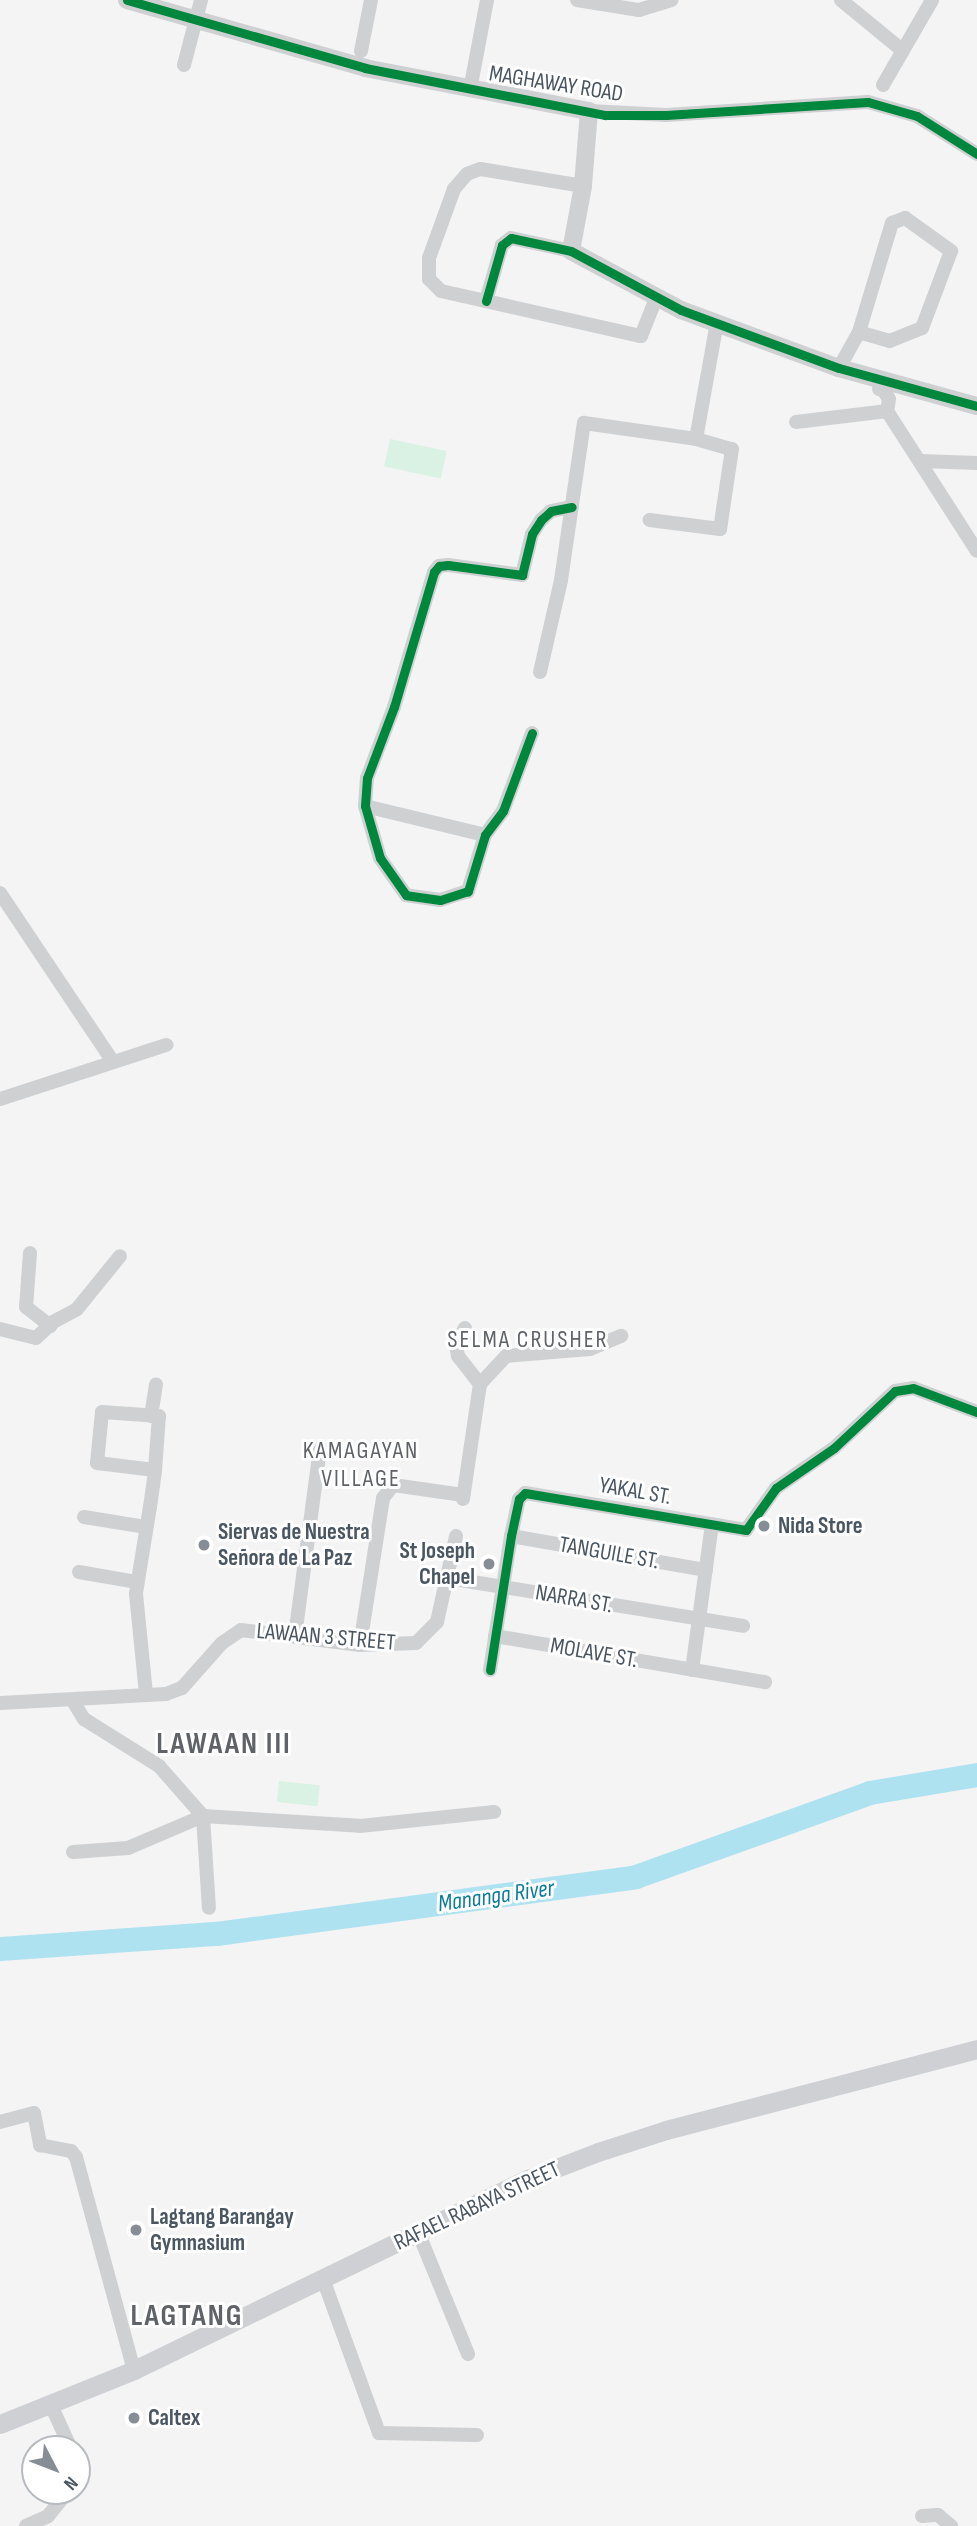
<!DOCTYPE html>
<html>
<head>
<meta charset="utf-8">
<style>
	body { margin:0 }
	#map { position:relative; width:977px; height:2526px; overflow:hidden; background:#f4f4f4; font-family:"Sofia Sans Condensed",sans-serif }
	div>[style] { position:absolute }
	.green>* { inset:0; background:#d9f2e3; transform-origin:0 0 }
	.river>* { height:24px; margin:-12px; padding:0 12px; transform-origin:12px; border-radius:12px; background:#aee2f0 }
	.minor>* { height:14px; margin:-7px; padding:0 7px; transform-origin:7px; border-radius:7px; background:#ced0d2 }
	.tertiary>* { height:18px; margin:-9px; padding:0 9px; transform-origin:9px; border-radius:9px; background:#ced0d2 }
	.secondary>* { height:19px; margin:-9.5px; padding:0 9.5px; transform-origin:9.5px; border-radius:9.5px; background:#ced0d4 }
	.cycleway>* { height:9px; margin:-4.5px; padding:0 4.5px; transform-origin:4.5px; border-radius:4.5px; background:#00873e }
	.dots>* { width:19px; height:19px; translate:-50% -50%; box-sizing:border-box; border:4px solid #fff; border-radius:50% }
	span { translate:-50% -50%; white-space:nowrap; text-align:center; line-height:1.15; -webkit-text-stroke:6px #fff; paint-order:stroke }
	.street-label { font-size:23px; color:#4a5661 }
	.poi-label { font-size:23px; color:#4a5661; font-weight:700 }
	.left { translate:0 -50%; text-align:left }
	.right { translate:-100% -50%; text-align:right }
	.neighbourhood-label { font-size:24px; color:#5f6368; letter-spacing:2px }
	.water-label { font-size:24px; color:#0c7c9b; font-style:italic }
	.district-label { font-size:30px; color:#5f6368; font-weight:700; letter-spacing:2px }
	.north { position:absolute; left:21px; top:2435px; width:70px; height:70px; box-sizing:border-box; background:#fff; border:2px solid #b7bbc0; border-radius:50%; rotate:132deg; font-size:19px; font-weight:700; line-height:28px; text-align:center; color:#4a5661 }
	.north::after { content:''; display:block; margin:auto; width:24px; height:32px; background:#868d94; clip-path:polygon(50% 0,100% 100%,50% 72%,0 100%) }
</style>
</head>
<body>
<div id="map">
	<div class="green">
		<i style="left:390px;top:439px;width:58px;height:28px;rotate:12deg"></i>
		<i style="left:279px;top:1781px;width:41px;height:21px;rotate:6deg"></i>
	</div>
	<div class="river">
		<i style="left:0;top:1949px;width:218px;rotate:-4deg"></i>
		<i style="left:217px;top:1934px;width:423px;rotate:-7.7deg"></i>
		<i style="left:636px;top:1877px;width:249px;rotate:-19.7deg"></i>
		<i style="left:870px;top:1793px;width:109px;rotate:-9.5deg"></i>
	</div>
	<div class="minor">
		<i style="left:577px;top:0;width:63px;rotate:9.2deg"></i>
		<i style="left:639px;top:10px;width:34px;rotate:-17deg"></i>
		<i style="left:841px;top:0;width:80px;rotate:39.4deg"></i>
		<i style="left:361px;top:51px;width:52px;rotate:-78.9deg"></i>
		<i style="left:184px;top:65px;width:67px;rotate:-75.3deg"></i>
		<i style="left:883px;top:85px;width:98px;rotate:-60deg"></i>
		<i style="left:470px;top:90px;width:92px;rotate:-79.3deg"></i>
		<i style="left:589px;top:111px;width:77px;rotate:3deg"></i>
		<i style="left:666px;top:115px;width:202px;rotate:-3.7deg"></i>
		<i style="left:868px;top:102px;width:51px;rotate:15.9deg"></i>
		<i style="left:917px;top:116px;width:71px;rotate:32.3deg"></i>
		<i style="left:583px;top:186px;width:104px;rotate:-170.6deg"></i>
		<i style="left:480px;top:169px;width:14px;rotate:159deg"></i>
		<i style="left:467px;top:174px;width:20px;rotate:131deg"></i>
		<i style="left:454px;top:189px;width:73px;rotate:109.9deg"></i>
		<i style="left:429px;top:258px;width:21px;rotate:90deg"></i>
		<i style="left:429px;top:279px;width:17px;rotate:45deg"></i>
		<i style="left:441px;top:291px;width:205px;rotate:12.7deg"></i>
		<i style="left:641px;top:336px;width:43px;rotate:-68.2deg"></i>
		<i style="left:486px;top:301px;width:58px;rotate:-74.1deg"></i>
		<i style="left:502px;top:245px;width:11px;rotate:-38deg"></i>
		<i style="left:511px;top:238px;width:61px;rotate:12.2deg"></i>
		<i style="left:839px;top:368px;width:41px;rotate:-60.9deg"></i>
		<i style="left:859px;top:332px;width:114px;rotate:-73.2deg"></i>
		<i style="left:892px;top:223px;width:14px;rotate:-21deg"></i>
		<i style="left:905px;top:218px;width:57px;rotate:35.7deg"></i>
		<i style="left:951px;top:251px;width:82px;rotate:110.6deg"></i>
		<i style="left:922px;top:328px;width:35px;rotate:158deg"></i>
		<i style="left:890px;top:341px;width:32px;rotate:-164deg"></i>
		<i style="left:879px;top:389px;width:5px;rotate:22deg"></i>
		<i style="left:884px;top:391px;width:9px;rotate:58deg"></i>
		<i style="left:889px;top:399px;width:12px;rotate:99deg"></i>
		<i style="left:887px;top:411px;width:166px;rotate:57.3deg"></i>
		<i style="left:796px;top:422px;width:92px;rotate:-6.9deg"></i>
		<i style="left:696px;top:439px;width:119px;rotate:-79.8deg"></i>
		<i style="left:921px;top:461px;width:56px;rotate:2deg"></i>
		<i style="left:540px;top:672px;width:94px;rotate:-77.1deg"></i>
		<i style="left:561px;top:580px;width:159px;rotate:-81.7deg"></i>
		<i style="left:584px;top:423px;width:113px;rotate:8.1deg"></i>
		<i style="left:696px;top:439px;width:37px;rotate:16deg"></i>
		<i style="left:732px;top:449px;width:81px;rotate:98.5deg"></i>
		<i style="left:720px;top:529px;width:71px;rotate:-172.7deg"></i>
		<i style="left:532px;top:733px;width:83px;rotate:110.4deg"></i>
		<i style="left:503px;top:811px;width:30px;rotate:127deg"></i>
		<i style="left:485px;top:835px;width:59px;rotate:106.9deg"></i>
		<i style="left:468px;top:891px;width:29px;rotate:162deg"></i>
		<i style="left:440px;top:900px;width:34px;rotate:-172deg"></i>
		<i style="left:406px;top:895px;width:45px;rotate:-125.1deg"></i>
		<i style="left:380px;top:858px;width:54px;rotate:-106.1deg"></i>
		<i style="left:365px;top:806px;width:28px;rotate:-86deg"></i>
		<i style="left:367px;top:778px;width:76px;rotate:-69.2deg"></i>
		<i style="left:394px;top:707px;width:141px;rotate:-73.5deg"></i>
		<i style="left:434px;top:572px;width:8px;rotate:-50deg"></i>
		<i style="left:439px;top:566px;width:9px;rotate:-6deg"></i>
		<i style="left:448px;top:565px;width:75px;rotate:7.7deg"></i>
		<i style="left:522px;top:575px;width:42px;rotate:-76.3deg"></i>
		<i style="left:532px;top:534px;width:17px;rotate:-57deg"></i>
		<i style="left:541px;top:520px;width:13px;rotate:-42deg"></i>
		<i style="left:551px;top:511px;width:21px;rotate:-11deg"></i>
		<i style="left:365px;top:806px;width:123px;rotate:13.6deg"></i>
		<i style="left:0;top:893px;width:203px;rotate:56.2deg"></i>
		<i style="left:0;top:1099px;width:175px;rotate:-18deg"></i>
		<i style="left:30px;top:1253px;width:54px;rotate:94.2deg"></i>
		<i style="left:26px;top:1307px;width:31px;rotate:38deg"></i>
		<i style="left:465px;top:1328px;width:18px;rotate:119deg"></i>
		<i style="left:456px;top:1344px;width:12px;rotate:81deg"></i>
		<i style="left:458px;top:1356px;width:36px;rotate:52deg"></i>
		<i style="left:0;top:1329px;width:37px;rotate:14deg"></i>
		<i style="left:36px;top:1338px;width:23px;rotate:-43deg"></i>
		<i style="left:53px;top:1322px;width:27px;rotate:-28deg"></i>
		<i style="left:77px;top:1309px;width:68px;rotate:-50.9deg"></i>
		<i style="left:151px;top:1416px;width:32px;rotate:-81deg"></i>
		<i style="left:463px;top:1499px;width:116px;rotate:-81.6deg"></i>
		<i style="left:480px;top:1384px;width:38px;rotate:-47deg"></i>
		<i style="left:506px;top:1356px;width:84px;rotate:-4.8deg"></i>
		<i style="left:590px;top:1349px;width:34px;rotate:-23deg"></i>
		<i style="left:84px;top:1517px;width:63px;rotate:9.2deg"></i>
		<i style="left:511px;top:1536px;width:198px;rotate:9.9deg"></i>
		<i style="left:79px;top:1572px;width:59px;rotate:9.8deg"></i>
		<i style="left:448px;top:1578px;width:299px;rotate:9.2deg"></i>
		<i style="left:295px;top:1636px;width:190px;rotate:-82.4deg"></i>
		<i style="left:495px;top:1636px;width:274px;rotate:9.7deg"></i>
		<i style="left:360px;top:1645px;width:149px;rotate:-81.1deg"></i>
		<i style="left:383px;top:1498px;width:16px;rotate:-52deg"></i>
		<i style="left:393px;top:1485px;width:71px;rotate:8.1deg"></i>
		<i style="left:490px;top:1670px;width:136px;rotate:-81.1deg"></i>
		<i style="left:511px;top:1536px;width:38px;rotate:-78deg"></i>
		<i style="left:519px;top:1499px;width:8px;rotate:-45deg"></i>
		<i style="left:525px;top:1493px;width:224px;rotate:9.5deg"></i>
		<i style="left:746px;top:1530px;width:52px;rotate:-54.5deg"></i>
		<i style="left:776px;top:1488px;width:70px;rotate:-34.6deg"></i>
		<i style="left:834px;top:1448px;width:83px;rotate:-43.1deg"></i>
		<i style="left:895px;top:1391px;width:18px;rotate:-9deg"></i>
		<i style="left:913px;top:1388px;width:68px;rotate:20.6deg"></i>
		<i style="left:692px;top:1670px;width:147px;rotate:-82.2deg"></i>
		<i style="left:146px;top:1694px;width:101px;rotate:-95.7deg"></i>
		<i style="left:136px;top:1593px;width:87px;rotate:-80.8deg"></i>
		<i style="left:150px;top:1507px;width:37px;rotate:-82deg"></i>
		<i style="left:155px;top:1470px;width:54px;rotate:-85.8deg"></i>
		<i style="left:159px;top:1416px;width:57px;rotate:-176deg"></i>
		<i style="left:102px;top:1412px;width:51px;rotate:95.6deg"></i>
		<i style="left:97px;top:1463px;width:58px;rotate:6.9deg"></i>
		<i style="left:73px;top:1701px;width:21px;rotate:59deg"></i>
		<i style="left:84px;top:1719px;width:89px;rotate:32.1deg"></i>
		<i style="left:159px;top:1766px;width:67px;rotate:48.7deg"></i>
		<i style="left:203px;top:1816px;width:92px;rotate:86.3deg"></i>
		<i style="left:0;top:1703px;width:166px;rotate:-3.1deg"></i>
		<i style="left:166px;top:1694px;width:17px;rotate:-21deg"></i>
		<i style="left:182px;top:1688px;width:60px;rotate:-48.4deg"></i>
		<i style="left:222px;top:1643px;width:23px;rotate:-34deg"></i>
		<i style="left:241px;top:1630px;width:120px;rotate:7.2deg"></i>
		<i style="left:360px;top:1645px;width:56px;rotate:-2deg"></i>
		<i style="left:416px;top:1643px;width:30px;rotate:-45deg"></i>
		<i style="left:437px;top:1622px;width:88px;rotate:-77.5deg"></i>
		<i style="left:73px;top:1852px;width:55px;rotate:-4.2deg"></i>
		<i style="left:128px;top:1848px;width:82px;rotate:-23.1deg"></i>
		<i style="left:203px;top:1816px;width:157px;rotate:3.6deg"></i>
		<i style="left:360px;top:1826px;width:135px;rotate:-6deg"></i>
		<i style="left:0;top:2122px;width:35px;rotate:-15deg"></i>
		<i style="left:34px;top:2113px;width:33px;rotate:79deg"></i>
		<i style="left:40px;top:2145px;width:32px;rotate:11deg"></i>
		<i style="left:71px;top:2151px;width:8px;rotate:50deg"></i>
		<i style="left:76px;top:2157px;width:221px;rotate:74.8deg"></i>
		<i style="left:418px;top:2232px;width:132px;rotate:67.7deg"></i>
		<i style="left:323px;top:2279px;width:164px;rotate:70deg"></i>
		<i style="left:379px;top:2433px;width:98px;rotate:1.2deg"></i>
		<i style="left:51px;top:2405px;width:48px;rotate:65.6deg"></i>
		<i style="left:77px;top:2462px;width:10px;rotate:90deg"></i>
		<i style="left:922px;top:2516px;width:16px;rotate:-4deg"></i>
		<i style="left:938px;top:2515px;width:17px;rotate:40deg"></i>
		<i style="left:26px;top:2526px;width:24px;rotate:-24deg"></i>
		<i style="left:48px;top:2516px;width:32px;rotate:-51deg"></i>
	</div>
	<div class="tertiary">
		<i style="left:127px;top:0;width:248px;rotate:15.9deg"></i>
		<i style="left:365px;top:68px;width:228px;rotate:10.9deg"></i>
		<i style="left:589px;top:111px;width:75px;rotate:94.6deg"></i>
		<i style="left:583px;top:186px;width:66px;rotate:100.5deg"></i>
		<i style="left:571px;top:251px;width:125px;rotate:28.2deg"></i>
		<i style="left:681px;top:310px;width:168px;rotate:20.2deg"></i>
		<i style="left:839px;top:368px;width:143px;rotate:15.4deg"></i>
	</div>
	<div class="secondary">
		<i style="left:0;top:2424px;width:144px;rotate:-21.9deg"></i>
		<i style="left:134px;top:2370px;width:438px;rotate:-25.9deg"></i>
		<i style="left:528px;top:2179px;width:75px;rotate:-21.1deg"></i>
		<i style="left:598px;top:2152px;width:71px;rotate:-17.9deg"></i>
		<i style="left:666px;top:2130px;width:321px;rotate:-14.6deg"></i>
	</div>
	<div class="cycleway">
		<i style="left:127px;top:0;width:248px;rotate:15.9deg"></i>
		<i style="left:365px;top:68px;width:245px;rotate:11.1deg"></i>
		<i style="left:605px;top:115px;width:61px"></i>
		<i style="left:666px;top:115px;width:202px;rotate:-3.7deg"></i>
		<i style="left:868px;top:102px;width:51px;rotate:15.9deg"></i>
		<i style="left:917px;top:116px;width:71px;rotate:32.3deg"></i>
		<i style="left:486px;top:301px;width:58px;rotate:-74.1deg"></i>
		<i style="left:502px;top:245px;width:11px;rotate:-38deg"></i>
		<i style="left:511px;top:238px;width:61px;rotate:12.2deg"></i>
		<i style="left:571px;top:251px;width:125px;rotate:28.2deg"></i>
		<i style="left:681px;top:310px;width:168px;rotate:20.2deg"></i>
		<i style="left:839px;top:368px;width:143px;rotate:15.4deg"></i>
		<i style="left:532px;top:733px;width:83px;rotate:110.4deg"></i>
		<i style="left:503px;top:811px;width:30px;rotate:127deg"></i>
		<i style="left:485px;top:835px;width:59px;rotate:106.9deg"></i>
		<i style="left:468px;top:891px;width:29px;rotate:162deg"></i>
		<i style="left:440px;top:900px;width:34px;rotate:-172deg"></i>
		<i style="left:406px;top:895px;width:45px;rotate:-125.1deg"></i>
		<i style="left:380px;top:858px;width:54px;rotate:-106.1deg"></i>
		<i style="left:365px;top:806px;width:28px;rotate:-86deg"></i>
		<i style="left:367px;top:778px;width:76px;rotate:-69.2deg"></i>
		<i style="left:394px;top:707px;width:141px;rotate:-73.5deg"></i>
		<i style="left:434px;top:572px;width:8px;rotate:-50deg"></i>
		<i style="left:439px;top:566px;width:9px;rotate:-6deg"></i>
		<i style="left:448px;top:565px;width:75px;rotate:7.7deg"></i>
		<i style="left:522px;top:575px;width:42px;rotate:-76.3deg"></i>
		<i style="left:532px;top:534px;width:17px;rotate:-57deg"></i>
		<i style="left:541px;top:520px;width:13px;rotate:-42deg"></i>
		<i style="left:551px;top:511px;width:21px;rotate:-11deg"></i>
		<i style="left:490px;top:1670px;width:136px;rotate:-81.1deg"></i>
		<i style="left:511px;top:1536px;width:38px;rotate:-78deg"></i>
		<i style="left:519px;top:1499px;width:8px;rotate:-45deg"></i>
		<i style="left:525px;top:1493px;width:224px;rotate:9.5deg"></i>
		<i style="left:746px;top:1530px;width:52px;rotate:-54.5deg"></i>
		<i style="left:776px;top:1488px;width:70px;rotate:-34.6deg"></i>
		<i style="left:834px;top:1448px;width:83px;rotate:-43.1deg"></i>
		<i style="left:895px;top:1391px;width:18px;rotate:-9deg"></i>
		<i style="left:913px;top:1388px;width:68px;rotate:20.6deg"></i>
	</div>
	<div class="dots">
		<i style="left:764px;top:1526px;background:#868d94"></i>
		<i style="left:204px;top:1545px;background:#868d94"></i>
		<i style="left:489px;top:1564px;background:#868d94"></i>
		<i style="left:136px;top:2230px;background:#868d94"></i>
		<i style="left:134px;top:2418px;background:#868d94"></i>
	</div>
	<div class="street-label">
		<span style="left:556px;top:84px;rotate:9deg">MAGHAWAY ROAD</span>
		<span style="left:635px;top:1491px;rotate:10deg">YAKAL ST.</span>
		<span style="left:609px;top:1553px;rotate:10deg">TANGUILE ST.</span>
		<span style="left:574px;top:1599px;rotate:10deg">NARRA ST.</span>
		<span style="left:326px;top:1637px;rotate:5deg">LAWAAN 3 STREET</span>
		<span style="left:594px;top:1653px;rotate:10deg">MOLAVE ST.</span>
		<span style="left:477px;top:2206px;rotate:-25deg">RAFAEL RABAYA STREET</span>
	</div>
	<div class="poi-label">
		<span class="left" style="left:778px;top:1526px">Nida Store</span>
		<span class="left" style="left:218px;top:1545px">Siervas de Nuestra<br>Señora de La Paz</span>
		<span class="right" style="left:475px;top:1564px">St Joseph<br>Chapel</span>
		<span class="left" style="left:150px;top:2230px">Lagtang Barangay<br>Gymnasium</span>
		<span class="left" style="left:148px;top:2418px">Caltex</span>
	</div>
	<div class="neighbourhood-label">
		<span style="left:528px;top:1340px">SELMA CRUSHER</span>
		<span style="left:361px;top:1465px">KAMAGAYAN<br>VILLAGE</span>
	</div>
	<div class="water-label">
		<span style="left:496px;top:1896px;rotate:-8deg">Mananga River</span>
	</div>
	<div class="district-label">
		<span style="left:224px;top:1744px">LAWAAN III</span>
		<span style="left:187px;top:2316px">LAGTANG</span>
	</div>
	<div class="north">N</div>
</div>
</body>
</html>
